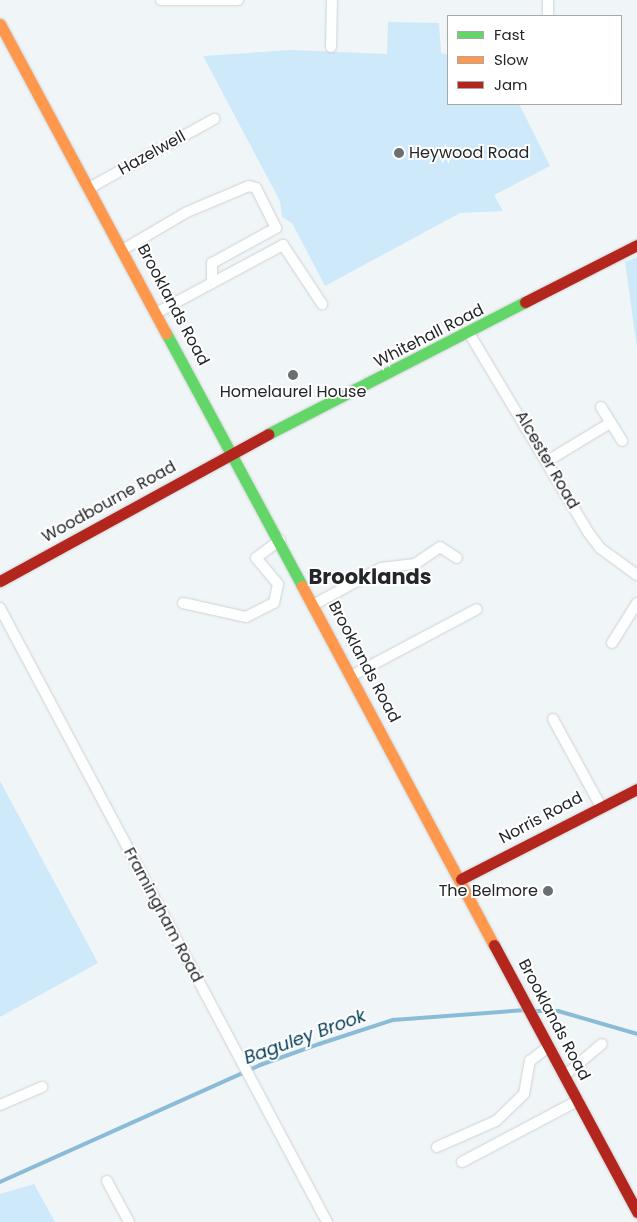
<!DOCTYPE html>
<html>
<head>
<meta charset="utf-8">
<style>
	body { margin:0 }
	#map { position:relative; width:637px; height:1222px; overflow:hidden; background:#f0f5f8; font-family:Poppins,sans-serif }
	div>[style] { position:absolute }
	.green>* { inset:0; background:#cee9fa }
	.stream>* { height:4px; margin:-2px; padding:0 2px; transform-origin:2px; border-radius:2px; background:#8bbcd7 }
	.roads { filter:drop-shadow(0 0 1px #ced2d4) drop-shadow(0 0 1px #ced2d4) }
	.street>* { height:10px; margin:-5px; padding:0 5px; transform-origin:5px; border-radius:5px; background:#fdfefe }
	.fast>* { height:11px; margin:-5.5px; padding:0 5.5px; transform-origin:5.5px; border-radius:5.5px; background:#63d668 }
	.slow>* { height:11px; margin:-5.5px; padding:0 5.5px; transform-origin:5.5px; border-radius:5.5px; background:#ff974d }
	.jam>* { height:11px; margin:-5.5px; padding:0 5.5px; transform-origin:5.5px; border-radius:5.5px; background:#b3261e }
	.dots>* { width:14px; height:14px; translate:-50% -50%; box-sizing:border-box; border:2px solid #fff; border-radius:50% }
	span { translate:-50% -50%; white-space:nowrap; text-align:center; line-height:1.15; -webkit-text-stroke:4px #fff; paint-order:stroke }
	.street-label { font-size:16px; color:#232729 }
	.poi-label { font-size:16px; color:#232729 }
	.left { translate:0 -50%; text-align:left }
	.right { translate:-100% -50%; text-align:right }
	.water-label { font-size:18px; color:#003c55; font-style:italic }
	.district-label { font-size:21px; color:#232729; font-weight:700 }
	.legend { position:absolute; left:447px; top:15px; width:175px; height:90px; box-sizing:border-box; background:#fff; border:1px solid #a7a9a9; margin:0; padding:6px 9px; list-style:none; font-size:15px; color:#232729 }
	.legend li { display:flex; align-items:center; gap:10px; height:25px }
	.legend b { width:25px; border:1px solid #a7a9a9 }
</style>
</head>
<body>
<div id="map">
	<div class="green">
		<i style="clip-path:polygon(388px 22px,439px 23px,441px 53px,448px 55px,448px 104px,519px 104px,550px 166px,494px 195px,503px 211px,460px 213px,325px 286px,292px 223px,282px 217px,280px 201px,203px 56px,291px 50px,387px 54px)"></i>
		<i style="clip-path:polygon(637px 257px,637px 348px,625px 262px)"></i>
		<i style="clip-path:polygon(0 781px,98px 963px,0 1017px)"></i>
		<i style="clip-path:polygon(34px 1184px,55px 1222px,0 1222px,0 1194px)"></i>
	</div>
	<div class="stream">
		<i style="left:533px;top:1011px;width:25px"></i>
		<i style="left:558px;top:1011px;width:82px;rotate:16.2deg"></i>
		<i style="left:0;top:1182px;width:285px;rotate:-24.2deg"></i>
		<i style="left:260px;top:1065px;width:63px;rotate:-19.6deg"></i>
		<i style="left:319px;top:1044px;width:78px;rotate:-18deg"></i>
		<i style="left:393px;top:1020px;width:133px;rotate:-4.3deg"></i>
	</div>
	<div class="roads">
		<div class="street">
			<i style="left:161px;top:0;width:77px"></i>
			<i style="left:548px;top:16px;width:16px;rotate:-90deg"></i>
			<i style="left:331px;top:47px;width:47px;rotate:-88.8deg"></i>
			<i style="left:91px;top:187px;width:141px;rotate:-28.9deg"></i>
			<i style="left:124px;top:249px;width:73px;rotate:-30.4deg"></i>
			<i style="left:187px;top:212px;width:67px;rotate:-22.8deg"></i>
			<i style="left:249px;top:186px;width:7px;rotate:16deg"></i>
			<i style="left:256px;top:188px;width:45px;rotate:63.4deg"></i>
			<i style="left:276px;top:228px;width:73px;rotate:151.3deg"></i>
			<i style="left:212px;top:263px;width:20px;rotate:90deg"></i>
			<i style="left:158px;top:312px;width:142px;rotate:-28.2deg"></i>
			<i style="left:283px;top:245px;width:71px;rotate:56.5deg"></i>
			<i style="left:469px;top:333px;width:232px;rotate:59.1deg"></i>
			<i style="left:588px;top:532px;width:20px;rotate:53deg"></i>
			<i style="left:600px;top:548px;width:46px;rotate:36.1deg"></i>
			<i style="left:601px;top:407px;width:40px;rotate:58deg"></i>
			<i style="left:549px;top:460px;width:71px;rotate:-31.2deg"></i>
			<i style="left:183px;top:603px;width:65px;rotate:12.5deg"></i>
			<i style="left:246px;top:617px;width:31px;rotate:-27deg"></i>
			<i style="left:274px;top:603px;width:19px;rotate:-78deg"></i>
			<i style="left:278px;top:584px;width:34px;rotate:-130deg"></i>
			<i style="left:256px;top:558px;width:30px;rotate:-37deg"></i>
			<i style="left:315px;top:604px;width:75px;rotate:-28.6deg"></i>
			<i style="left:381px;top:568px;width:34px;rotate:-7deg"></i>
			<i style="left:415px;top:564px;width:30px;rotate:-34deg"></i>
			<i style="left:440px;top:547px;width:20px;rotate:33deg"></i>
			<i style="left:0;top:608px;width:696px;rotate:61.96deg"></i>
			<i style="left:612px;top:643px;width:47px;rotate:-58deg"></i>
			<i style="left:353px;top:675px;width:140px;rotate:-28deg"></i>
			<i style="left:553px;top:719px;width:98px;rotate:61.3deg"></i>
			<i style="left:565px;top:1075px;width:48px;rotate:-40deg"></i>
			<i style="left:0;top:1105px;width:46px;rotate:-23.2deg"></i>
			<i style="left:437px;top:1147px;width:64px;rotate:-23.8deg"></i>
			<i style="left:496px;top:1121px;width:39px;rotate:-44deg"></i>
			<i style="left:524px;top:1094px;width:34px;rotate:-80deg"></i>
			<i style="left:530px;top:1061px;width:24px;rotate:-38deg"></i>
			<i style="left:462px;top:1162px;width:132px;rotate:-27.9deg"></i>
			<i style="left:107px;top:1181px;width:47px;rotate:61.8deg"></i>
		</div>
		<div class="fast">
			<i style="left:166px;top:333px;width:287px;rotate:61.7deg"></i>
			<i style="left:268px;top:434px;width:289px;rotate:-27.2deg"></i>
		</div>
		<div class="slow">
			<i style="left:0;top:24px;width:351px;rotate:61.8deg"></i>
			<i style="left:302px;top:586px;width:407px;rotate:61.9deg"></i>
		</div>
		<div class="jam">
			<i style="left:525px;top:302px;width:126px;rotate:-27deg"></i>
			<i style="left:0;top:581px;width:306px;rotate:-28.7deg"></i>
			<i style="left:461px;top:879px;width:198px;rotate:-27.1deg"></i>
			<i style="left:494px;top:945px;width:303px;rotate:61.8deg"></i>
		</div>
	</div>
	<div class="dots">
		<i style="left:399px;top:153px;background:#6b6f71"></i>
		<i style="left:293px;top:375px;background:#6b6f71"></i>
		<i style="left:548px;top:891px;background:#6b6f71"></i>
	</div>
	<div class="street-label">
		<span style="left:152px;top:153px;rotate:-29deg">Hazelwell</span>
		<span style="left:173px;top:305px;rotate:62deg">Brooklands Road</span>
		<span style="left:429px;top:336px;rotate:-27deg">Whitehall Road</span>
		<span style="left:547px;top:460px;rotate:60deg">Alcester Road</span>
		<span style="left:109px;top:502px;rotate:-29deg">Woodbourne Road</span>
		<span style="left:364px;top:662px;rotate:62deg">Brooklands Road</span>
		<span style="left:541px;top:818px;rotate:-28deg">Norris Road</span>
		<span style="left:163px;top:915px;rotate:62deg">Framingham Road</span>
		<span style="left:554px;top:1020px;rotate:62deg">Brooklands Road</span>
	</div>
	<div class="poi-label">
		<span class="left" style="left:409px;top:153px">Heywood Road</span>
		<span style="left:293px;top:392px">Homelaurel House</span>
		<span class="right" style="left:538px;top:891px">The Belmore</span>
	</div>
	<div class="water-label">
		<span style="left:305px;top:1037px;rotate:-20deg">Baguley Brook</span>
	</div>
	<div class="district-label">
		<span style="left:370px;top:577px">Brooklands</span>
	</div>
	<ul class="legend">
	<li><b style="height:6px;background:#63d668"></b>Fast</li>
	<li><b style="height:6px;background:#ff974d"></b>Slow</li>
	<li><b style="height:6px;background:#b3261e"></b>Jam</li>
	</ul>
</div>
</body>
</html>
